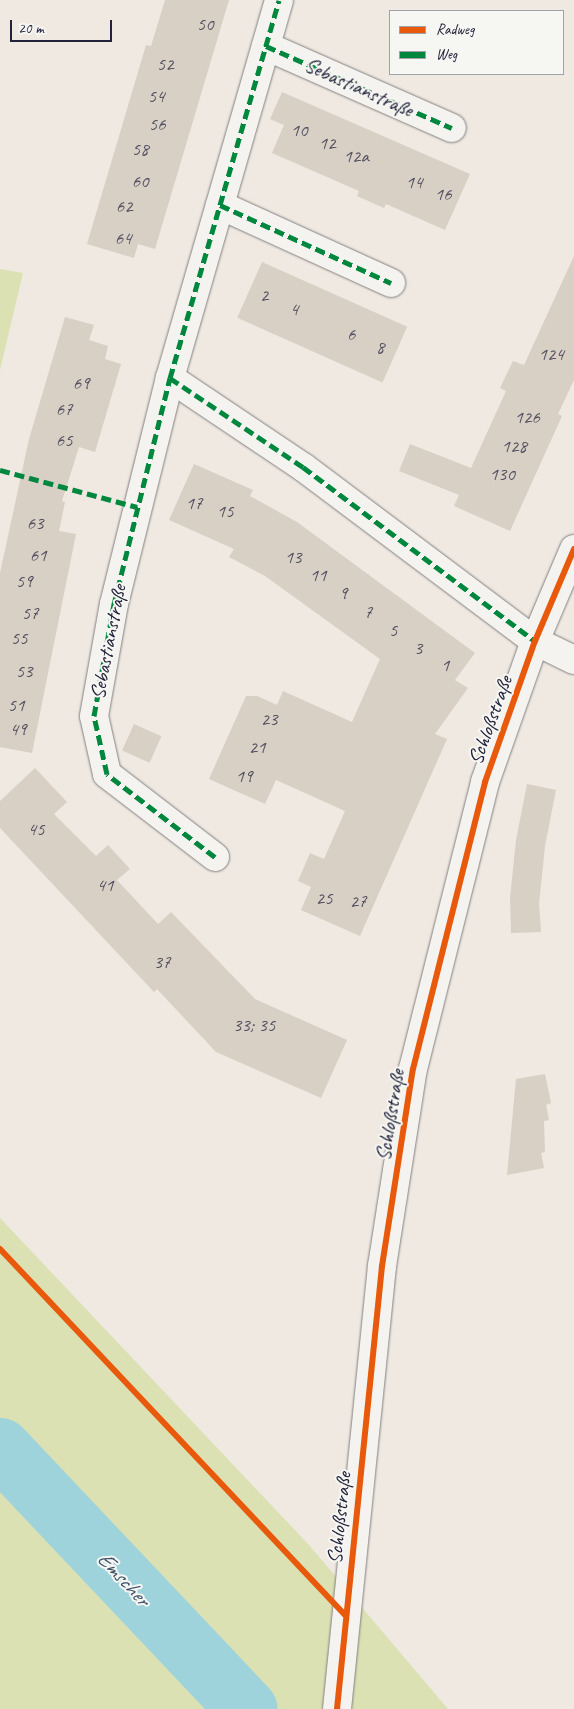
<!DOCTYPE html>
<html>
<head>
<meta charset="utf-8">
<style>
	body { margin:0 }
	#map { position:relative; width:574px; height:1709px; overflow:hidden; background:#f0e9e1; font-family:Caveat,sans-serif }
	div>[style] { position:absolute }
	.green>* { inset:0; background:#dbe1b3 }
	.river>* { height:61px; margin:-30.5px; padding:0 30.5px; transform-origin:30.5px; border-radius:30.5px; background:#9fd3dc }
	.building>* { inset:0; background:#d8cfc5; transform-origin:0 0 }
	.roads { filter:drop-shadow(0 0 1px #838081) drop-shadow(0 0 1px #838081) }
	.minor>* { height:28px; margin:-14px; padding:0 14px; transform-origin:14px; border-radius:14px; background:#f4f3f0 }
	.quiet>* { height:5px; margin-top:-2.5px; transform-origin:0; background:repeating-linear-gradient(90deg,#00873e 0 10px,transparent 0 15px) }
	.cycleway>* { height:6px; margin:-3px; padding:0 3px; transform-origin:3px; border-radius:3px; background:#e8590c }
	span { translate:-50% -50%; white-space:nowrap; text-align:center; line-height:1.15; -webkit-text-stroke:4px #f6f6f2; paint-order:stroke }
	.number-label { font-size:19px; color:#525060 }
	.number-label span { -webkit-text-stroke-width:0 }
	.street-label { font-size:21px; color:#22223b }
	.water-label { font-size:22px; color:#3d546b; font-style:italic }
	.legend { position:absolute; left:389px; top:10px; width:175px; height:65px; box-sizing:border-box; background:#f6f6f2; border:1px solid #a1a1a9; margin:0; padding:6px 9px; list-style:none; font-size:15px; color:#22223b }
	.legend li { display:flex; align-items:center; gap:10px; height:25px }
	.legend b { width:25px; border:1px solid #a1a1a9 }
	.scale { position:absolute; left:10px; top:20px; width:102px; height:22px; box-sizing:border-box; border:2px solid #22223b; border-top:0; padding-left:6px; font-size:15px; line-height:18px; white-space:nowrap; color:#22223b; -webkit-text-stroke:4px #f6f6f2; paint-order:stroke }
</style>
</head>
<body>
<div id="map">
	<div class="green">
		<i style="clip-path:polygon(0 269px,23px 273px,0 370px)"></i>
		<i style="clip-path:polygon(0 1218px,309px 1545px,448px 1709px,0 1709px)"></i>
	</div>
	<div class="river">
		<i style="left:0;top:1448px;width:359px;rotate:46.6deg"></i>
	</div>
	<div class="building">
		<i style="clip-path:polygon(165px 0,229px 0,155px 249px,138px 244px,134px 258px,87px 244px,146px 45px,151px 46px)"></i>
		<i style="clip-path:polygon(282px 92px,470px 174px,445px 230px,386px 204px,384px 208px,357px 196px,359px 191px,272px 153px,284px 125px,270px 119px)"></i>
		<i style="clip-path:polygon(574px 256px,574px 380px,558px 414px,562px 416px,510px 531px,454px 506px,459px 495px,399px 471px,410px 444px,471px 468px,506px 391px,500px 388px,513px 361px,524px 365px)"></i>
		<i style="left:262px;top:262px;width:159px;height:61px;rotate:24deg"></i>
		<i style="clip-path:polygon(65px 317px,94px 325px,89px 340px,108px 346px,105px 359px,121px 364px,95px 452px,79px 447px,62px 501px,65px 502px,59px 531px,76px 534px,32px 753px,0 747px,0 573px,29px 439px)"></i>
		<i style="clip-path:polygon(194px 464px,253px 490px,250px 496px,297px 522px,475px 653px,455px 680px,468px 688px,435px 734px,447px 739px,360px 936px,301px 910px,311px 887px,298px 881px,310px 853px,324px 859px,345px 811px,276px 780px,265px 804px,209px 779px,246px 696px,257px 696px,277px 705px,283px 691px,352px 722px,380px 659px,265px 576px,229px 557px,234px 549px,169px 520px)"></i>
		<i style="left:134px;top:724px;width:30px;height:29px;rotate:24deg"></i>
		<i style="clip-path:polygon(35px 768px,67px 802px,54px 814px,96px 856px,108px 845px,130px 869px,117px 880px,158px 924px,171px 912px,255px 999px,347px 1040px,321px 1098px,216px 1052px,157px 989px,154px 992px,0 828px,0 801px)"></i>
		<i style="clip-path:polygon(527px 784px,556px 790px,545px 846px,539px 904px,541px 932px,511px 933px,510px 898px,516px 840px)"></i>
		<i style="clip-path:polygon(545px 1074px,551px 1103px,546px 1105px,549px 1120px,544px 1121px,545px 1152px,541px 1153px,544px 1168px,507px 1175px,516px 1079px)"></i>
	</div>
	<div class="roads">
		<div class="minor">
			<i style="left:266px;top:46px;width:203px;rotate:23.8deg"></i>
			<i style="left:220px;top:205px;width:188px;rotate:24.5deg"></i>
			<i style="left:170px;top:378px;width:160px;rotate:33.8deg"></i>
			<i style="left:303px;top:467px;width:290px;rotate:36.9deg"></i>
			<i style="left:535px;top:641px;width:43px;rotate:26deg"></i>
			<i style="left:215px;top:857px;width:136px;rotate:-142.5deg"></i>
			<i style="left:107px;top:774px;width:59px;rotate:-102.6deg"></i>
			<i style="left:94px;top:716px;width:114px;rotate:-79.9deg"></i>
			<i style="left:114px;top:604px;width:233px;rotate:-76.1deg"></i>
			<i style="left:170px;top:378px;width:393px;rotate:-73.9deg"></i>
			<i style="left:337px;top:1709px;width:445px;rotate:-84.2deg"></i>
			<i style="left:382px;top:1266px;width:199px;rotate:-81.1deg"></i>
			<i style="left:413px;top:1069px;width:296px;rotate:-75.9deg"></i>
			<i style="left:485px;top:782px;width:150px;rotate:-70.5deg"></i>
			<i style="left:535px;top:641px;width:100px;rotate:-67deg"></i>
		</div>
	</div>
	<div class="quiet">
		<i style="left:266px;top:46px;width:203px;rotate:23.8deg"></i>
		<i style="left:220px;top:205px;width:188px;rotate:24.5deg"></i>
		<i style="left:170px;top:378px;width:160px;rotate:33.8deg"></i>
		<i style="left:303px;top:467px;width:290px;rotate:36.9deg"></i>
		<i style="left:0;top:470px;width:142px;rotate:15.1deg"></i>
		<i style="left:215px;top:857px;width:136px;rotate:-142.5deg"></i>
		<i style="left:107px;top:774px;width:59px;rotate:-102.6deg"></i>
		<i style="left:94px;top:716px;width:114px;rotate:-79.9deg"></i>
		<i style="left:114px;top:604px;width:233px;rotate:-76.1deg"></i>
		<i style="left:170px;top:378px;width:393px;rotate:-73.9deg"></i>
	</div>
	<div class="cycleway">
		<i style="left:0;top:1249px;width:503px;rotate:46.69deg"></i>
		<i style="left:337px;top:1709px;width:445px;rotate:-84.2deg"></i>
		<i style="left:382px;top:1266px;width:199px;rotate:-81.1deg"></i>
		<i style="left:413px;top:1069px;width:296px;rotate:-75.9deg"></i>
		<i style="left:485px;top:782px;width:150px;rotate:-70.5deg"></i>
		<i style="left:535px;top:641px;width:100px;rotate:-67deg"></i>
	</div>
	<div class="number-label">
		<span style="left:205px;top:25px">50</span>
		<span style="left:165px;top:65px">52</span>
		<span style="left:156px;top:97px">54</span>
		<span style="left:157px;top:125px">56</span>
		<span style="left:299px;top:131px">10</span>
		<span style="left:327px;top:144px">12</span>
		<span style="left:140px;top:150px">58</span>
		<span style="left:356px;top:157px">12a</span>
		<span style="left:140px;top:182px">60</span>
		<span style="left:414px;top:183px">14</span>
		<span style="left:443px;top:195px">16</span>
		<span style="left:124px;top:207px">62</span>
		<span style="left:123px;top:239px">64</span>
		<span style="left:264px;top:296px">2</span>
		<span style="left:294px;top:310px">4</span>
		<span style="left:351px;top:335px">6</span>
		<span style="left:380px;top:348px">8</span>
		<span style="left:551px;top:355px">124</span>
		<span style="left:81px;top:384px">69</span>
		<span style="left:64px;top:410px">67</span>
		<span style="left:527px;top:418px">126</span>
		<span style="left:64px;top:441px">65</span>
		<span style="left:514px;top:447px">128</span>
		<span style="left:502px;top:475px">130</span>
		<span style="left:194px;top:504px">17</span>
		<span style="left:225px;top:512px">15</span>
		<span style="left:35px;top:524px">63</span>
		<span style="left:38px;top:556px">61</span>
		<span style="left:293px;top:558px">13</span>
		<span style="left:318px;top:576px">11</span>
		<span style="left:24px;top:582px">59</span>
		<span style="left:343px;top:594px">9</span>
		<span style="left:368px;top:613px">7</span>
		<span style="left:30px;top:614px">57</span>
		<span style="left:393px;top:631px">5</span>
		<span style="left:19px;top:639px">55</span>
		<span style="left:418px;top:649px">3</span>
		<span style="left:445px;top:666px">1</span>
		<span style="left:24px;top:672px">53</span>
		<span style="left:16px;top:706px">51</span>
		<span style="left:269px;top:720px">23</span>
		<span style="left:18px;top:730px">49</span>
		<span style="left:257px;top:748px">21</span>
		<span style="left:244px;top:777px">19</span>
		<span style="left:36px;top:830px">45</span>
		<span style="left:105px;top:886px">41</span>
		<span style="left:324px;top:899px">25</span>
		<span style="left:358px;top:902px">27</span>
		<span style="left:162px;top:963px">37</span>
		<span style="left:254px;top:1026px">33; 35</span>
	</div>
	<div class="street-label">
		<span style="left:359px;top:87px;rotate:24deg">Sebastianstraße</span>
		<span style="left:108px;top:642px;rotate:-79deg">Sebastianstraße</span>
		<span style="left:490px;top:720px;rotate:-70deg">Schloßstraße</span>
		<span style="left:390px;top:1115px;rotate:-81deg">Schloßstraße</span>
		<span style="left:339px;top:1518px;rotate:-84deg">Schloßstraße</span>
	</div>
	<div class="water-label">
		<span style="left:123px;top:1579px;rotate:47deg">Emscher</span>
	</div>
	<ul class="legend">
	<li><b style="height:6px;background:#e8590c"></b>Radweg</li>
	<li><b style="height:6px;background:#00873e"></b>Weg</li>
	</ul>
	<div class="scale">20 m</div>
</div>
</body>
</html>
